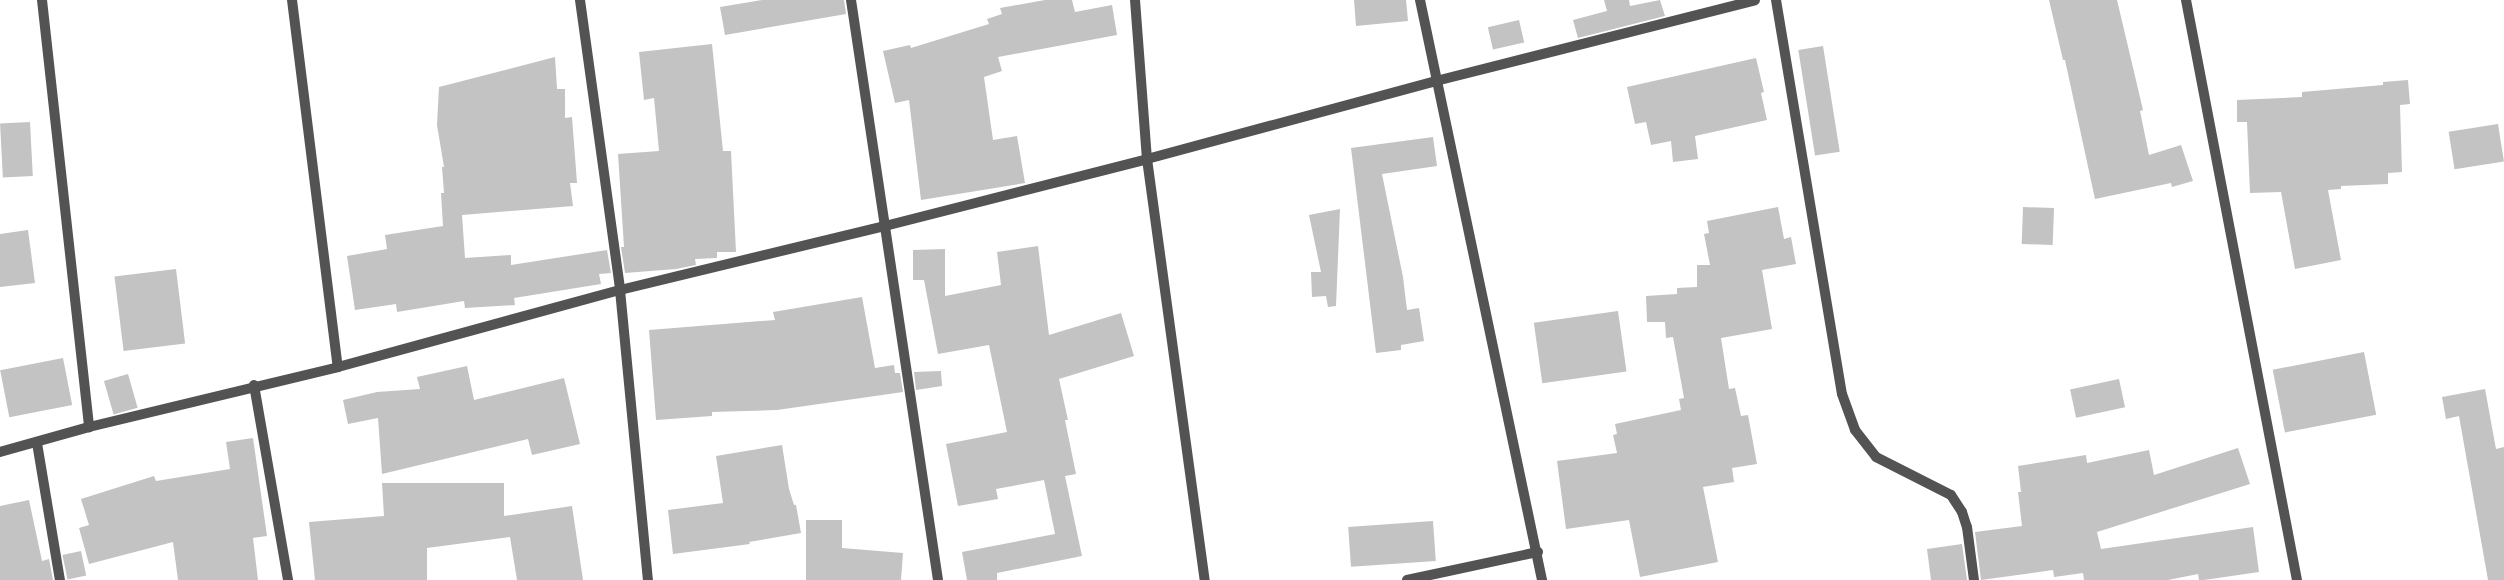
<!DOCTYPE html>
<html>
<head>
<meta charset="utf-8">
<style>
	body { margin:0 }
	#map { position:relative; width:2504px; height:580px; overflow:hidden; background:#fff; font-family:Cabin,sans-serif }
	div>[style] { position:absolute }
	.building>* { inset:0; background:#c3c3c3; transform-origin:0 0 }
	.street>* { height:10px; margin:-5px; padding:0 5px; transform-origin:5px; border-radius:5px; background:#535353 }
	span { translate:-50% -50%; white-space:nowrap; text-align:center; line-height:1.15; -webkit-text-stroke:5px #fff; paint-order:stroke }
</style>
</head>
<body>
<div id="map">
	<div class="building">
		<i style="clip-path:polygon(762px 0,844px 0,846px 14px,725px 35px,720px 7px)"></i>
		<i style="clip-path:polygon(1045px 0,1072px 0,1075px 12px,1112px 5px,1117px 35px,998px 57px,1002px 71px,984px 77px,993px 140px,1017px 136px,1025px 183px,921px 200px,909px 100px,895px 103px,883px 51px,910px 45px,911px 48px,989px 24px,987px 19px,1002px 14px,1000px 8px)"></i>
		<i style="clip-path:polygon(1354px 0,1406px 0,1408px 21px,1356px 26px)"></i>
		<i style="clip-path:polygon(1604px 0,1629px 0,1630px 6px,1660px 0,1665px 16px,1578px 38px,1573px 20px,1607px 11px)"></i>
		<i style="clip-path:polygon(2049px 0,2117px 0,2143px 110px,2140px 111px,2149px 155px,2181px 145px,2193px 181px,2172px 187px,2171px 183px,2095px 199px,2065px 60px,2063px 60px)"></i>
		<i style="left:1519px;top:20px;width:23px;height:32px;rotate:77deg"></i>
		<i style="clip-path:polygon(712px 44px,723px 151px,731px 151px,736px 252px,717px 252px,717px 258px,695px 259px,696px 265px,676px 269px,625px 273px,621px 247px,624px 247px,618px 154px,659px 151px,654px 98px,644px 100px,639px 52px)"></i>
		<i style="left:1823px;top:46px;width:107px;height:25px;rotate:81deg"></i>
		<i style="clip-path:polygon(555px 57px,557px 89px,565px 89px,565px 118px,572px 117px,577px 183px,570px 183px,573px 206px,462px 215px,465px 258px,511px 255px,511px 265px,607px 250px,611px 273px,599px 274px,601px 284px,514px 298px,515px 305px,465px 308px,464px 301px,397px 312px,396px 304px,355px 310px,347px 256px,387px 249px,385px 235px,443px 226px,441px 193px,444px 193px,442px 167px,444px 167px,437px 125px,439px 87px)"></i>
		<i style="clip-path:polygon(1756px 58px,1764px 92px,1761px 93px,1767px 120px,1695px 136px,1698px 159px,1673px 162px,1671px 141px,1651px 145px,1646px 122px,1635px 124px,1627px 87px)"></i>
		<i style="clip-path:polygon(2408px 80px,2410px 104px,2400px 105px,2402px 172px,2388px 173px,2388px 184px,2341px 186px,2341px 189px,2328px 190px,2341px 260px,2295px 269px,2281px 192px,2250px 193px,2247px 122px,2237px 122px,2237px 100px,2302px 97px,2302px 92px,2383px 85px,2383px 82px)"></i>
		<i style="left:30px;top:122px;width:54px;height:30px;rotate:87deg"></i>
		<i style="left:2498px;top:124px;width:38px;height:50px;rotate:81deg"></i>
		<i style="clip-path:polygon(1433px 137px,1437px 166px,1382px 174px,1403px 277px,1407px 310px,1419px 308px,1424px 341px,1401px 345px,1401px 350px,1376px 353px,1351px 148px)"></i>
		<i style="clip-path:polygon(1778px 207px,1784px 239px,1791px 237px,1796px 264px,1762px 270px,1772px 329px,1721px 338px,1729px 389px,1735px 388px,1741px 416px,1748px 415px,1757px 464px,1732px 468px,1734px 482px,1703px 487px,1718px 562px,1640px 577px,1629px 520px,1566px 529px,1557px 461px,1617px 453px,1613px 435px,1617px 434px,1615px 424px,1681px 410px,1679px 399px,1684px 398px,1673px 337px,1666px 338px,1665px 322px,1647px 322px,1646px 296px,1677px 294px,1677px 288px,1697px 287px,1697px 265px,1710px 265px,1704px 234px,1709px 233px,1707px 221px)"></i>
		<i style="left:2023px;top:207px;width:31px;height:37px;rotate:2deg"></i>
		<i style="clip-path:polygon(1340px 209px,1336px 306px,1328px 307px,1326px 296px,1312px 297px,1311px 272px,1321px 272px,1309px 215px)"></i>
		<i style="clip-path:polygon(28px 230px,35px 283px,0 287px,0 234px)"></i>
		<i style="clip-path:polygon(1038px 246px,1049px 335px,1121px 313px,1134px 356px,1059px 379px,1068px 420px,1065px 420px,1076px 474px,1065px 476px,1082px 556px,997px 573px,997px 580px,967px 580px,962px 552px,1055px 534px,1044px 480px,996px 489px,998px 499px,958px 506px,946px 444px,1007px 432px,989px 345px,938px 354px,924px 280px,913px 280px,913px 250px,945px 249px,945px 296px,1001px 285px,997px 252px)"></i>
		<i style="left:176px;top:269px;width:75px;height:62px;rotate:83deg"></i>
		<i style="clip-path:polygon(862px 297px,875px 368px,894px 365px,895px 373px,900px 373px,903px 392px,777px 410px,712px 412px,712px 416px,656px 420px,649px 330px,775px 320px,773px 312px)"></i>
		<i style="left:1618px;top:311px;width:61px;height:85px;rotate:82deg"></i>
		<i style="left:2364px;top:352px;width:64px;height:93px;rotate:79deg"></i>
		<i style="left:63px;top:358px;width:48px;height:64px;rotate:79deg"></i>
		<i style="clip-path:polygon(467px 366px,474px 400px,564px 378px,580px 444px,532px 455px,528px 439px,382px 474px,378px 418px,348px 424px,343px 400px,377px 392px,420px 389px,417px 377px)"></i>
		<i style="clip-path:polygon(941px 371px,942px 386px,916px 390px,914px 372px)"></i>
		<i style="left:128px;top:374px;width:35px;height:25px;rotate:74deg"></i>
		<i style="left:2119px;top:379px;width:29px;height:50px;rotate:78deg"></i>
		<i style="clip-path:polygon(2485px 389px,2496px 449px,2504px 447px,2504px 580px,2488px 580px,2459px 416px,2446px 419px,2442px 397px)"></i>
		<i style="clip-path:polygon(253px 438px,267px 536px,253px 538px,258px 580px,178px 580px,173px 542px,89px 564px,79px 528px,89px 525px,81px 499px,154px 476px,156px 481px,230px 469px,226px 442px)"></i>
		<i style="clip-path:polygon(782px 445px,789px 489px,794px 505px,796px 505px,801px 533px,749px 542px,750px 544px,673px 554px,668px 510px,723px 503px,716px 456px)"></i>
		<i style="clip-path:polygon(2238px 448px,2250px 484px,2097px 532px,2101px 549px,2253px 527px,2259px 572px,2204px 580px,2199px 580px,2198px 574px,2168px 580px,2084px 580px,2083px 573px,2054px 577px,2053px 570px,1981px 580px,1975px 532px,2022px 526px,2018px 492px,2021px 492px,2018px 466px,2086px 455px,2087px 463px,2149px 450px,2154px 475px)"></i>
		<i style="clip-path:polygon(382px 483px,504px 483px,504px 516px,572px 506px,583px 580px,517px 580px,510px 537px,427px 548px,427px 580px,315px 580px,309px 522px,384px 516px)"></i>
		<i style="clip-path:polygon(29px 500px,42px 561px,49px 559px,53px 580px,0 580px,0 506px)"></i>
		<i style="clip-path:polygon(806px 520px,842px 520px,842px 548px,903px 553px,901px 580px,806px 580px)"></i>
		<i style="left:1433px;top:521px;width:40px;height:85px;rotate:86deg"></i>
		<i style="clip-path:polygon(1962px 544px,1967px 580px,1931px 580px,1927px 549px)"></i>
		<i style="left:81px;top:551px;width:25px;height:19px;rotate:78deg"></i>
	</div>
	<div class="street">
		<i style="left:42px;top:0;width:430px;rotate:83.7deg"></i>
		<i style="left:292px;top:0;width:370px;rotate:82.9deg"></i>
		<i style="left:580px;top:0;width:293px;rotate:82.1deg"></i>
		<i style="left:620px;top:290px;width:291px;rotate:84.5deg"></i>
		<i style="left:851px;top:0;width:586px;rotate:81.47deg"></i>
		<i style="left:1135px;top:0;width:159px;rotate:85.7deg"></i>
		<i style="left:1147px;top:159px;width:425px;rotate:82.2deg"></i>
		<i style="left:1420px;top:0;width:593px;rotate:78.12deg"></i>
		<i style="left:1776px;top:0;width:399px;rotate:80.5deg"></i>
		<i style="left:1842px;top:394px;width:38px;rotate:70deg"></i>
		<i style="left:1855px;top:430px;width:34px;rotate:52deg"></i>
		<i style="left:1876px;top:457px;width:84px;rotate:26.9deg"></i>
		<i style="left:1951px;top:495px;width:20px;rotate:57deg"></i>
		<i style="left:1962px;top:512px;width:16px;rotate:72deg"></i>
		<i style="left:1967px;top:527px;width:53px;rotate:82.5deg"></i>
		<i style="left:2186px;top:0;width:591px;rotate:79.17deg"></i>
		<i style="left:254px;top:385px;width:198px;rotate:80.1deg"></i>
		<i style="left:37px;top:443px;width:139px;rotate:80.5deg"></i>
		<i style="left:0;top:452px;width:92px;rotate:-15.7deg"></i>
		<i style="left:89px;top:427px;width:256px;rotate:-13.5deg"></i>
		<i style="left:338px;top:367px;width:292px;rotate:-15.3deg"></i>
		<i style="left:620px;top:290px;width:273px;rotate:-13.6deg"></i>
		<i style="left:885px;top:226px;width:270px;rotate:-14.3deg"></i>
		<i style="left:1147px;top:159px;width:299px;rotate:-15.1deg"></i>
		<i style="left:1436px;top:81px;width:329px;rotate:-14.2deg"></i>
		<i style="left:1407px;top:580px;width:134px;rotate:-12.1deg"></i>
	</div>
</div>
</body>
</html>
